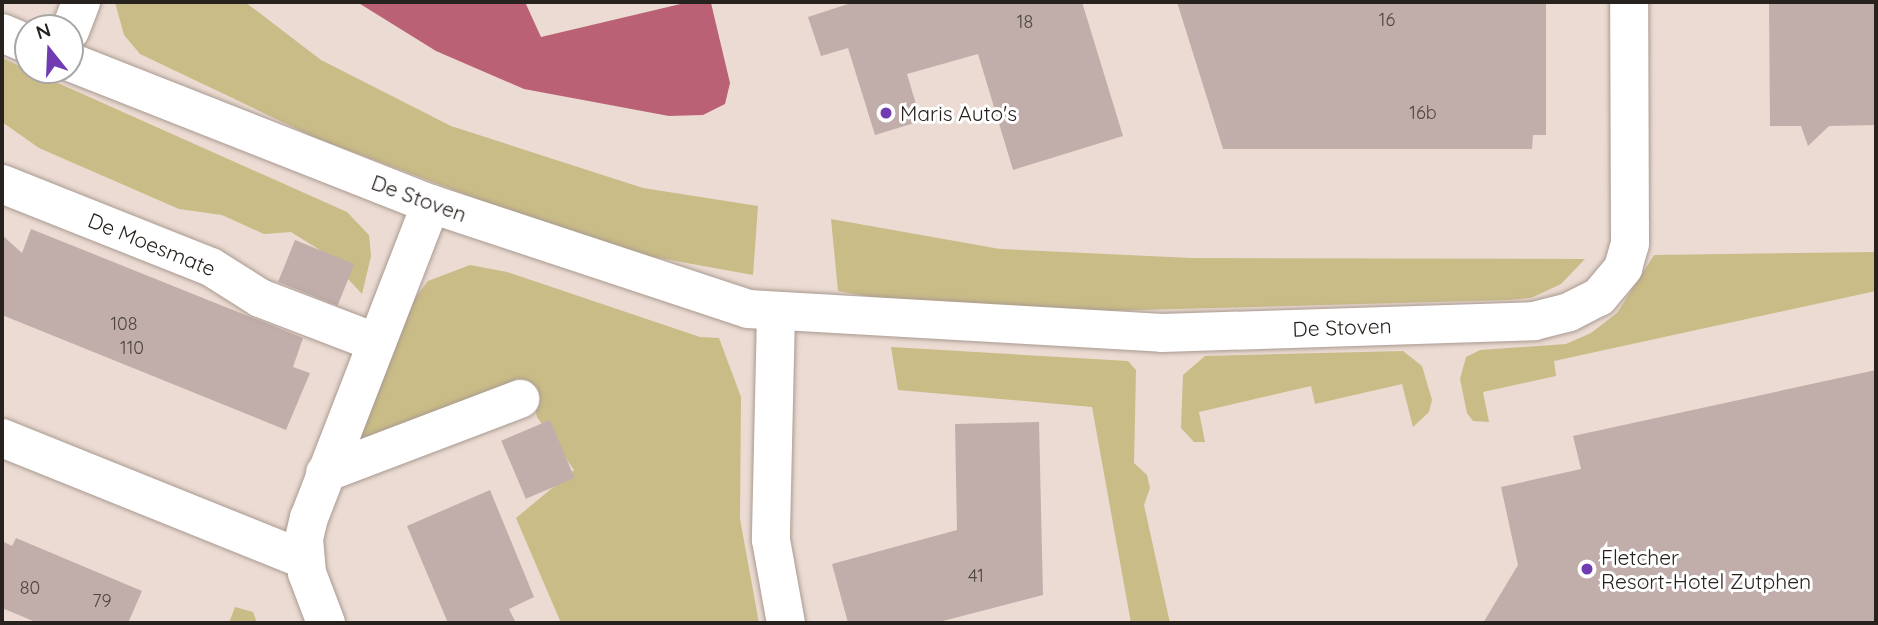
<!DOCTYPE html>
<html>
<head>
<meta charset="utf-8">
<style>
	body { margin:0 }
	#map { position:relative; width:1878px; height:625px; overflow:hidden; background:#ebdbd2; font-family:Quicksand,sans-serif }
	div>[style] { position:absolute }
	.green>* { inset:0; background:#c9bc87 }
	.water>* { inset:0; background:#bb6175 }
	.building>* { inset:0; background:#c1aeab; transform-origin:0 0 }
	.roads { filter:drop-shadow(0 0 2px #a99a91) drop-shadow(0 0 2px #a99a91) }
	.minor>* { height:38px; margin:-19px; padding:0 19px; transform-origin:19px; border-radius:19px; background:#fff }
	.dots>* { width:19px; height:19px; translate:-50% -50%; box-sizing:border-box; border:4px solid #fff; border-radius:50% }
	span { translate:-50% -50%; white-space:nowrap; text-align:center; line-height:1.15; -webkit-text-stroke:6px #fff; paint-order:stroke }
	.number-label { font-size:18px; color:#4e4542 }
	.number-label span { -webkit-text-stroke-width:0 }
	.poi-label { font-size:21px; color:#28221f }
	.left { translate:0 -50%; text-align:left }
	.street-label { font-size:21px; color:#28221f }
	.frame { position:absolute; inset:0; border:4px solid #28221f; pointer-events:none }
	.north { position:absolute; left:14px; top:14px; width:70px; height:70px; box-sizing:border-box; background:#fff; border:2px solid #a9a7a5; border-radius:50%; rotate:342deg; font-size:19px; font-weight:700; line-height:28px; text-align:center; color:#28221f }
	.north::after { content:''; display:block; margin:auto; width:24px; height:32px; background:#713bb2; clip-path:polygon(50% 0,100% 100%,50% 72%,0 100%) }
</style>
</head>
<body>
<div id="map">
	<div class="green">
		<i style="clip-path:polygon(115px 2px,245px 2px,321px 60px,451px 126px,643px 188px,758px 206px,753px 275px,648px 256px,550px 226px,316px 138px,140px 54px,124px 35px)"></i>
		<i style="clip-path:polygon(2px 58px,347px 212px,369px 235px,371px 256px,362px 294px,323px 252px,291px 232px,264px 234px,222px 215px,179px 209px,39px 148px,2px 122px)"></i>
		<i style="clip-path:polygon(831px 219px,1000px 249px,1191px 258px,1585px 259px,1561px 284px,1531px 298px,1508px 300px,1101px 311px,904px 303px,838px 291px)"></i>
		<i style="clip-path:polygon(1876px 252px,1876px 291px,1554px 361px,1556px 376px,1483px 392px,1489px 422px,1473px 421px,1467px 413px,1460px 379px,1466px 357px,1480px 350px,1566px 344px,1591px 333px,1617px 313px,1654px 255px)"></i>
		<i style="clip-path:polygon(470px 265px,507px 272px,700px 337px,719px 338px,741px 397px,740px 519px,759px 623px,561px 623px,516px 518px,574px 470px,537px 417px,530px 392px,366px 444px,352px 436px,415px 298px,428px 281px)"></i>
		<i style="clip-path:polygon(891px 347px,1128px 361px,1136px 370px,1134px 463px,1147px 475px,1150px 488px,1144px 505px,1170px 623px,1131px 623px,1092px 407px,898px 390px)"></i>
		<i style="clip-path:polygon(1403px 351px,1422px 366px,1432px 400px,1429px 412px,1413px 427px,1402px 384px,1315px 404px,1311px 386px,1199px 412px,1205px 442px,1194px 442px,1181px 428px,1183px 375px,1205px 356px)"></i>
		<i style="clip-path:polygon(235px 607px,253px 612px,257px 623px,229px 623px)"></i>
	</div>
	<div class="water">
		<i style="clip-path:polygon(357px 2px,525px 2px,541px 37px,689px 2px,711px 3px,730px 83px,725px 104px,703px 115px,669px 116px,524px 89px,436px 51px)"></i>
	</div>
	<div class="building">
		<i style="clip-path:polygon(854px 2px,1082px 2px,1123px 136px,1013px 170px,978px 54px,907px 74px,921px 121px,875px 135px,848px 48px,821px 56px,808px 17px)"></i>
		<i style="clip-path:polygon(1177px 2px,1546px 2px,1546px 135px,1533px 135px,1532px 149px,1223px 149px)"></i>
		<i style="clip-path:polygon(1769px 2px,1876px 2px,1876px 125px,1829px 126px,1808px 146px,1801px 126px,1770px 126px)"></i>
		<i style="clip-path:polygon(31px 229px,303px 338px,293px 367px,310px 373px,286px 430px,2px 315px,2px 235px,22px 253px)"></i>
		<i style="left:295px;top:240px;width:64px;height:45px;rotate:22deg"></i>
		<i style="clip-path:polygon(1876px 370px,1876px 623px,1483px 623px,1518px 565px,1501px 487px,1581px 469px,1573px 436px)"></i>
		<i style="left:550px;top:420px;width:63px;height:53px;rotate:67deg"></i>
		<i style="clip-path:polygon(1039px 422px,1043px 595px,935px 623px,848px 623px,832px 564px,957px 530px,955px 424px)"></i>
		<i style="clip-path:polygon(490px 490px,534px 597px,509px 609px,516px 623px,448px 623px,407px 526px)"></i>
		<i style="clip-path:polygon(16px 538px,142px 591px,128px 623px,38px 623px,2px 608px,2px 541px,12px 546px)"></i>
	</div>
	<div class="roads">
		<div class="minor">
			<i style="left:70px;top:31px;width:31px;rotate:-69deg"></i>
			<i style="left:2px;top:33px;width:28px;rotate:23deg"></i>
			<i style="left:70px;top:62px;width:388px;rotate:21.5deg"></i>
			<i style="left:431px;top:204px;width:334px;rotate:18.3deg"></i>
			<i style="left:748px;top:309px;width:415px;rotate:3.3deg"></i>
			<i style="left:1162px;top:333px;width:372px;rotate:-1.8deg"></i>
			<i style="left:1534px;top:321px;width:36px;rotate:-14deg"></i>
			<i style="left:1569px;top:312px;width:34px;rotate:-27deg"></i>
			<i style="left:1599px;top:297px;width:38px;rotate:-50deg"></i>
			<i style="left:1623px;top:268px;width:25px;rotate:-74deg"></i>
			<i style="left:1630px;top:244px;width:242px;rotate:-90.2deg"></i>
			<i style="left:2px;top:184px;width:225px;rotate:21.7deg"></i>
			<i style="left:211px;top:267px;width:58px;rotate:32.3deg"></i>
			<i style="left:260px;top:298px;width:125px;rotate:21deg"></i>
			<i style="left:776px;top:313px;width:227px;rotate:91.3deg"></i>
			<i style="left:771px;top:540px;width:84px;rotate:79.8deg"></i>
			<i style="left:2px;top:438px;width:327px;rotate:21.9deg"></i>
			<i style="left:325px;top:473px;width:209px;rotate:-20.8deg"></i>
			<i style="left:326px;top:623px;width:53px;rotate:-110.8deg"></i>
			<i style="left:307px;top:573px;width:34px;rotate:-95deg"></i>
			<i style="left:304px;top:539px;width:22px;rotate:-77deg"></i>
			<i style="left:309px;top:518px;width:337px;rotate:-68.8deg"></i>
		</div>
	</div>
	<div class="dots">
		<i style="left:886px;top:113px;background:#713bb2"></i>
		<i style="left:1587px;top:569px;background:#713bb2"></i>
	</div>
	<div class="number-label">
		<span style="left:1387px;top:20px">16</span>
		<span style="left:1025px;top:22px">18</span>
		<span style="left:1423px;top:113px">16b</span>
		<span style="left:124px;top:324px">108</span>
		<span style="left:132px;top:348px">110</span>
		<span style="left:976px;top:576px">41</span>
		<span style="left:30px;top:588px">80</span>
		<span style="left:102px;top:601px">79</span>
	</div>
	<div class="poi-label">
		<span class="left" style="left:900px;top:113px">Maris Auto's</span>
		<span class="left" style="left:1601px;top:569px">Fletcher<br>Resort-Hotel Zutphen</span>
	</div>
	<div class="street-label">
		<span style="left:419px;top:198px;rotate:20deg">De Stoven</span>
		<span style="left:152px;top:244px;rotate:22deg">De Moesmate</span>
		<span style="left:1342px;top:327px;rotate:-2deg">De Stoven</span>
	</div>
	<div class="frame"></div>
	<div class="north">N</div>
</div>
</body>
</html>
